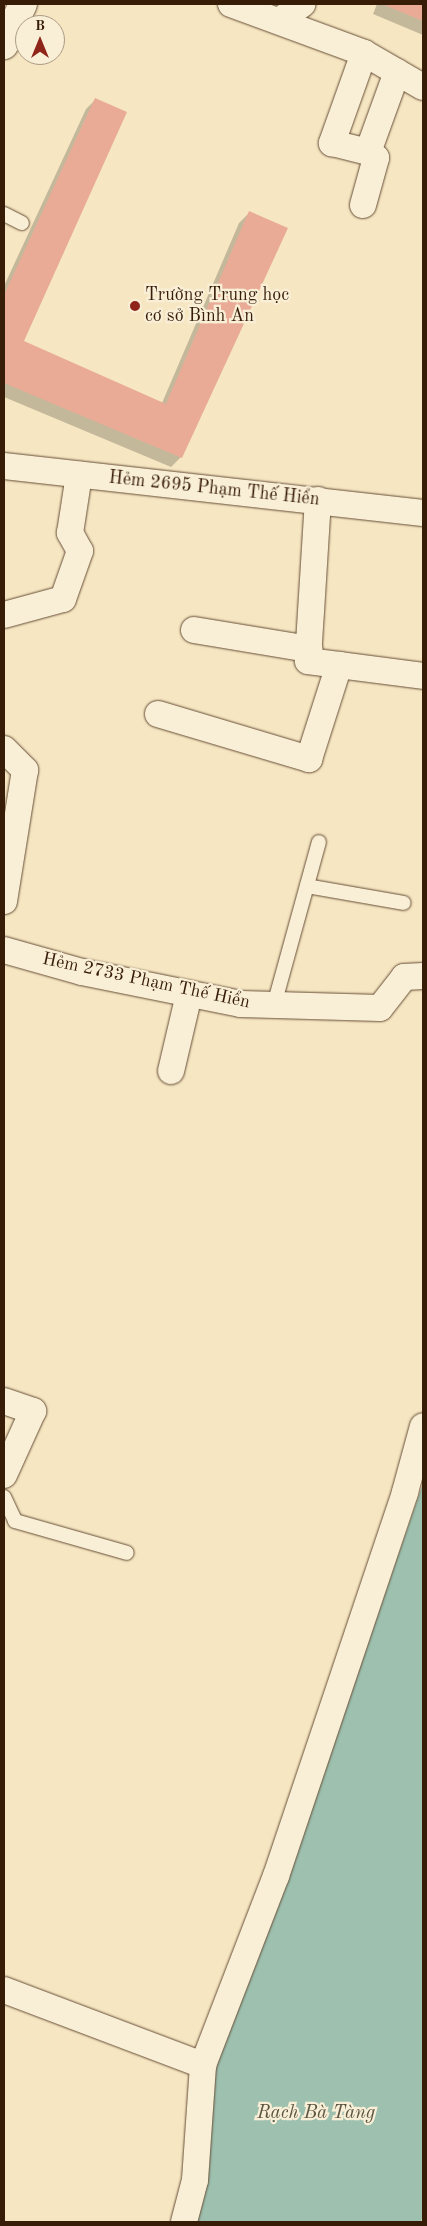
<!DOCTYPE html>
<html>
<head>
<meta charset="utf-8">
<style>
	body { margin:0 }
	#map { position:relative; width:427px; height:2226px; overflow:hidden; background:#f6e6c2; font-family:"Old Standard TT",serif }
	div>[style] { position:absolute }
	.water>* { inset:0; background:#9dc0af }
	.shadow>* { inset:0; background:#0003 }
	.building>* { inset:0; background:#e9ab96 }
	.roads { filter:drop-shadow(0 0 1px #674e36) drop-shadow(0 0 1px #674e36) }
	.lane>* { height:14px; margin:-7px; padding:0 7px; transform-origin:7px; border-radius:7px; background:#f9efd7 }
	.street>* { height:26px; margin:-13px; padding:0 13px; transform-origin:13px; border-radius:13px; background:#f9efd7 }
	.secondary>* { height:28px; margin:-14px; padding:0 14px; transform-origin:14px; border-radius:14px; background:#f9efd7 }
	.dots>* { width:14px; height:14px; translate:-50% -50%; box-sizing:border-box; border:2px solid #f9efd7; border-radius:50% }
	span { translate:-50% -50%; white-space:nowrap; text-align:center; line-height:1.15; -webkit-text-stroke:4.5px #f9efd7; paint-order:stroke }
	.poi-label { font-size:18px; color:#371c08 }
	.left { translate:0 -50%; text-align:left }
	.street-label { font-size:18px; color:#371c08 }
	.water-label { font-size:19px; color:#5b5542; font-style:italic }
	.frame { position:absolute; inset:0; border:5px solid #371c08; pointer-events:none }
	.north { position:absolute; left:15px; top:15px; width:50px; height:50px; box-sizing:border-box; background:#f9efd7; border:1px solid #ab9b84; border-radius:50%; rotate:0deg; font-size:14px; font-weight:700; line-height:20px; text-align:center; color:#371c08 }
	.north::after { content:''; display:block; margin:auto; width:18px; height:22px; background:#8f2418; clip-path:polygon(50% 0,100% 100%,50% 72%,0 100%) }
</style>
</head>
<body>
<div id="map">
	<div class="water">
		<i style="clip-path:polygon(423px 1483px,423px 2214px,421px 2222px,182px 2222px,219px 2050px,294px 1858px)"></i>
	</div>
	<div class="shadow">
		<i style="clip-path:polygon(377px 4px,423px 4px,423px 35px,373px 14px)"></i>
		<i style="clip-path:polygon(96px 99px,23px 342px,162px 403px,239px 223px,249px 213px,181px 457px,171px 467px,4px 397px,4px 286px,86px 109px)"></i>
	</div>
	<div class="building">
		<i style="clip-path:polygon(382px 4px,423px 4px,423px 21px)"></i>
		<i style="clip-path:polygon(95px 98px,127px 112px,24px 341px,166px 404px,249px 211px,288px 228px,182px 458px,4px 383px,4px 295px)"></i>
	</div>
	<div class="roads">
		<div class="lane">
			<i style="left:4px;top:214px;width:20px;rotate:27deg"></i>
			<i style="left:307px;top:886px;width:98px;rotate:9.9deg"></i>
			<i style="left:274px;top:1005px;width:169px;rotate:-74.6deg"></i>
			<i style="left:4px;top:1497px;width:26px;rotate:65deg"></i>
			<i style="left:15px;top:1521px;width:116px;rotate:15.9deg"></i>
		</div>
		<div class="street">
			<i style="left:231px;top:4px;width:142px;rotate:20.2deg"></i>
			<i style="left:364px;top:53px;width:68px;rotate:30deg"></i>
			<i style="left:279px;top:21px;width:29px;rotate:-36deg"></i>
			<i style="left:364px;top:53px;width:96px;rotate:109.6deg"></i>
			<i style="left:332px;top:143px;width:37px;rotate:14deg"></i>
			<i style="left:363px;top:205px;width:49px;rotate:-74.5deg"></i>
			<i style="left:376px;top:158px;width:10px;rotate:-143deg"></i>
			<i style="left:368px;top:152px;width:85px;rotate:-70.1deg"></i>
			<i style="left:4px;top:466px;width:422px;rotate:6.4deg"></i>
			<i style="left:318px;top:500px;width:161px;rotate:93.6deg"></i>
			<i style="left:308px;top:661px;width:116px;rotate:7.4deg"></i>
			<i style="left:4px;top:615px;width:61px;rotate:-15.2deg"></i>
			<i style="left:63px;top:599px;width:51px;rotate:-70.5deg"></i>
			<i style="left:80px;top:551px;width:21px;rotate:-119deg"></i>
			<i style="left:70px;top:533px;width:59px;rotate:-81.2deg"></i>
			<i style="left:194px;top:630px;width:117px;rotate:9.4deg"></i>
			<i style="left:158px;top:714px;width:158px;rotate:16.6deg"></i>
			<i style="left:309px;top:759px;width:99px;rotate:-72.3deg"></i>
			<i style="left:4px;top:749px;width:30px;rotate:45deg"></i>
			<i style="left:25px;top:770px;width:133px;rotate:99.1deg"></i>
			<i style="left:4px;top:950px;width:81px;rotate:15.8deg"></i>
			<i style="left:82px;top:972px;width:162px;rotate:11.4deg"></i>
			<i style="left:241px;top:1004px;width:139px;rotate:1.6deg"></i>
			<i style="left:380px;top:1008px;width:39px;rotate:-52deg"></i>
			<i style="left:404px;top:977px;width:19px;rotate:-3deg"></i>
			<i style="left:171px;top:1071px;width:79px;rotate:-76.8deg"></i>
			<i style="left:4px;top:1401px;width:31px;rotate:19deg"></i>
			<i style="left:33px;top:1411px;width:70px;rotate:114.4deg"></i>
			<i style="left:4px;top:1990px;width:213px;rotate:20.7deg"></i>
			<i style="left:184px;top:2222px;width:43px;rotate:-75.3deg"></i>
			<i style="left:195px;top:2180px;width:115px;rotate:-86deg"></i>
			<i style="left:203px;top:2065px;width:203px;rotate:-68.9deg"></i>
			<i style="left:276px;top:1876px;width:405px;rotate:-71.4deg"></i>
			<i style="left:405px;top:1492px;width:68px;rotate:-74.7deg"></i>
		</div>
		<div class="secondary">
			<i style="left:4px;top:45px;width:45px;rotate:-65.1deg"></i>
		</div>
	</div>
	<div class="dots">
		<i style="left:135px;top:306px;background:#8f2418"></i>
	</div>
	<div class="poi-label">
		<span class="left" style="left:145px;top:306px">Trường Trung học<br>cơ sở Bình An</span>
	</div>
	<div class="street-label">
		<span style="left:214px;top:489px;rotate:6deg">Hẻm 2695 Phạm Thế Hiển</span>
		<span style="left:146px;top:981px;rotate:12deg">Hẻm 2733 Phạm Thế Hiển</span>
	</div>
	<div class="water-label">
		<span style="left:316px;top:2114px">Rạch Bà Tàng</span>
	</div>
	<div class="frame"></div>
	<div class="north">B</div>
</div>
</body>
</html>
